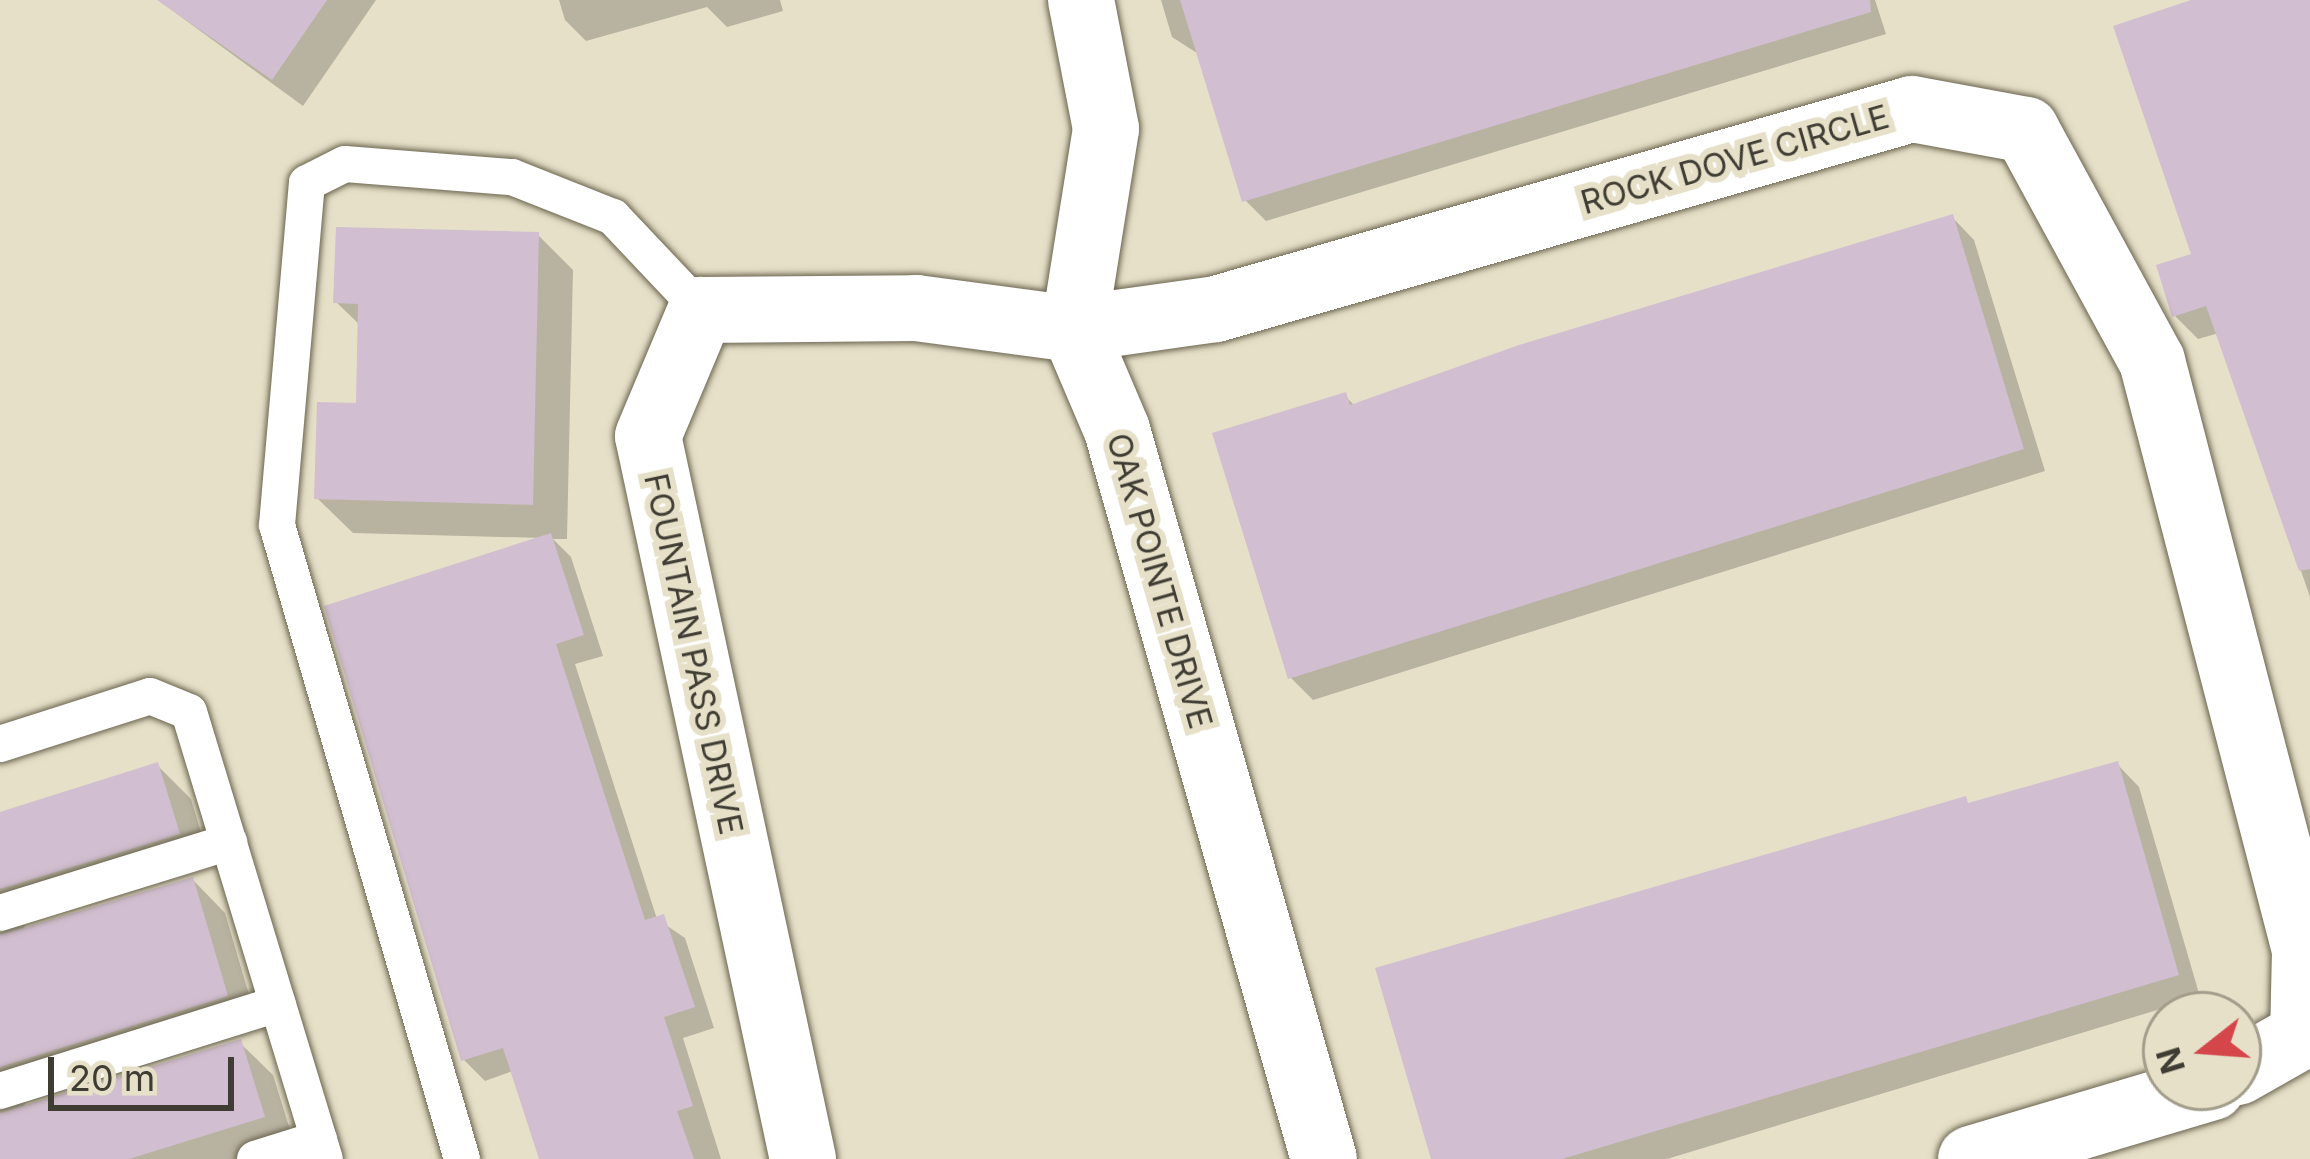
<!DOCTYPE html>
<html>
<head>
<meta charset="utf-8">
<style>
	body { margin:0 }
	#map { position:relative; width:2310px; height:1159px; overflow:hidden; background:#e6e0c8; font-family:Inter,sans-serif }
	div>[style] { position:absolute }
	.shadow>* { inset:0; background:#0003 }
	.building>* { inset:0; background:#d1bed0 }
	.roads { filter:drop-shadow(0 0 3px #6a644f) drop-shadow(0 0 3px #6a644f) }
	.service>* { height:36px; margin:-18px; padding:0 18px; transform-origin:18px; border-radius:18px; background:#fff }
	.minor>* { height:66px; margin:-33px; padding:0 33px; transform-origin:33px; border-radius:33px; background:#fff }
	span { translate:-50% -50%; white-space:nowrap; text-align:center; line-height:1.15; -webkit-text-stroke:12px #e6e0c8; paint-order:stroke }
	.street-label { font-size:33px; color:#3f3c33 }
	.north { position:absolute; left:2142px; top:991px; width:120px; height:120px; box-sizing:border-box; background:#e6e0c8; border:3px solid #a39e8c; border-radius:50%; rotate:253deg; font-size:33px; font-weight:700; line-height:48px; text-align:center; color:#3f3c33 }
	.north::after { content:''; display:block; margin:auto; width:42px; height:54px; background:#d5464b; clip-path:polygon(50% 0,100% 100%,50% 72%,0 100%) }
	.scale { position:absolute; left:48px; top:1057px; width:186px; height:54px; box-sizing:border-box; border:6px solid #3f3c33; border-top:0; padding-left:15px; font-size:36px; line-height:42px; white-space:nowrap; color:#3f3c33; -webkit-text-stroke:9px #e6e0c8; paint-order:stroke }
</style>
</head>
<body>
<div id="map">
	<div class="shadow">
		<i style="clip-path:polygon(158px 0,376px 0,303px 106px)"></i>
		<i style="clip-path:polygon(559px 0,780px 0,783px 11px,727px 27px,707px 7px,586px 41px,565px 20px)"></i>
		<i style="clip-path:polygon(1161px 0,1875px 0,1886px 34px,1266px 221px,1245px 200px,1200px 55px,1172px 37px)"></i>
		<i style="clip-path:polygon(2201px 0,2310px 0,2310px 597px,2219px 333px,2198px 339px,2175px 316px,2195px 256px)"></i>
		<i style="clip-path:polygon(1952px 217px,1974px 240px,2045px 471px,1313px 700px,1290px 677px,1345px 396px,1355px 406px)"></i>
		<i style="clip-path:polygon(538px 235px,573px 270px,567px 539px,553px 539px,571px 557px,603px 656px,575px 664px,657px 919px,685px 938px,714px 1028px,683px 1038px,721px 1159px,542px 1159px,513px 1071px,485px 1081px,464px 1060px,542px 538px,353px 533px,317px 498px,359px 407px,361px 326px,336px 302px)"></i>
		<i style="clip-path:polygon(2117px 764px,2139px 787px,2200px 997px,1667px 1159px,1434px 1159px,1965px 800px,1971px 806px)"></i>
		<i style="clip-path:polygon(158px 766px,191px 799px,211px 866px,26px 924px,21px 933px,193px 880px,225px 913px,259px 1029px,26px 1102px,21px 1111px,240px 1043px,273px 1075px,299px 1159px,0 1159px,0 815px)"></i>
	</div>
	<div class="building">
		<i style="clip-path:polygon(157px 0,327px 0,272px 80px)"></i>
		<i style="clip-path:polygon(1180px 0,1870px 0,1871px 12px,1242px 202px)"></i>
		<i style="clip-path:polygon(2191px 0,2310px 0,2310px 569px,2299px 571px,2206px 306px,2172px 317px,2156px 265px,2191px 254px,2113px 26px)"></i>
		<i style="clip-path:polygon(1953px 214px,2024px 449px,1288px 679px,1212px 433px,1346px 392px,1350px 405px,1519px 345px)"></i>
		<i style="clip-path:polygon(336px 227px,539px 232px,533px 505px,314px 499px,317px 402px,356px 403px,358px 304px,333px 303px)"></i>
		<i style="clip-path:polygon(551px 533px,584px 635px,556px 644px,645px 920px,664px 914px,695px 1007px,664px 1017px,693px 1106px,677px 1111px,694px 1159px,539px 1159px,503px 1048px,461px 1061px,324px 606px)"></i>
		<i style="clip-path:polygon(2118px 761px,2179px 975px,1562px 1159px,1431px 1159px,1375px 968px,1966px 796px,1968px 803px)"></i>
		<i style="clip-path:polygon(158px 762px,180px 834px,0 889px,0 812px)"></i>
		<i style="clip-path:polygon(193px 877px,228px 996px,0 1067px,0 935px)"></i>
		<i style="clip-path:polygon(241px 1039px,265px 1117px,129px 1159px,0 1159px,0 1113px)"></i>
	</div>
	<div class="roads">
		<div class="service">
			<i style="left:0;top:744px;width:157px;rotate:-17.7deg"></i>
			<i style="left:150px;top:696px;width:42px;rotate:22.3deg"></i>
			<i style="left:189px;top:712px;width:467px;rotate:73.1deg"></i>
			<i style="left:0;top:913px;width:240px;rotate:-17.2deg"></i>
			<i style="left:0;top:1091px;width:291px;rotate:-17.4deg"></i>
			<i style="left:255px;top:1159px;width:67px;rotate:-17.4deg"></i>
			<i style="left:462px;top:1159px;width:660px;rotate:-106.27deg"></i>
			<i style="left:277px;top:525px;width:343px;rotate:-85deg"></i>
			<i style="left:307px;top:183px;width:42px;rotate:-26.6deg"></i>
			<i style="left:345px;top:164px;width:168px;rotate:4.5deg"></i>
			<i style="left:512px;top:177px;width:109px;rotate:21.6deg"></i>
			<i style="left:613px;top:217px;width:128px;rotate:46.6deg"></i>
		</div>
		<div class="minor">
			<i style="left:1081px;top:0;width:131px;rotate:79deg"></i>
			<i style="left:1106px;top:129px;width:203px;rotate:99.1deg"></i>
			<i style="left:1074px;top:329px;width:110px;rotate:66.9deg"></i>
			<i style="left:1117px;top:430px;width:758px;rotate:74.15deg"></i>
			<i style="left:803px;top:1159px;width:739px;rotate:-102.1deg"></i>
			<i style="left:648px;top:436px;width:137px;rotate:-67.2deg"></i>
			<i style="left:701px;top:310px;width:215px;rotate:-0.5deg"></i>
			<i style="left:916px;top:308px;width:159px;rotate:7.6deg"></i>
			<i style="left:1074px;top:329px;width:143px;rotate:-8deg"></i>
			<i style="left:1216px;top:309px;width:724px;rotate:-16.03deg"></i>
			<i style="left:1912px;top:109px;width:116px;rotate:10.4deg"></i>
			<i style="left:2026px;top:130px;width:263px;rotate:61.4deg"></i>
			<i style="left:2152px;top:361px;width:609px;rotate:75.44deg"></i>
			<i style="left:2305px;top:950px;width:85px;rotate:91.3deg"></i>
			<i style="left:2303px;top:1035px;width:75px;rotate:150.4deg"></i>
			<i style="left:1971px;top:1159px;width:252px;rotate:-16.6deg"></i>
		</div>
	</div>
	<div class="street-label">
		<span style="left:1735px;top:160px;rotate:-16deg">ROCK DOVE CIRCLE</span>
		<span style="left:1159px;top:581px;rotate:74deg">OAK POINTE DRIVE</span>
		<span style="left:693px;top:654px;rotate:78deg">FOUNTAIN PASS DRIVE</span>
	</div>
	<div class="north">N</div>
	<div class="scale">20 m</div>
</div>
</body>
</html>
